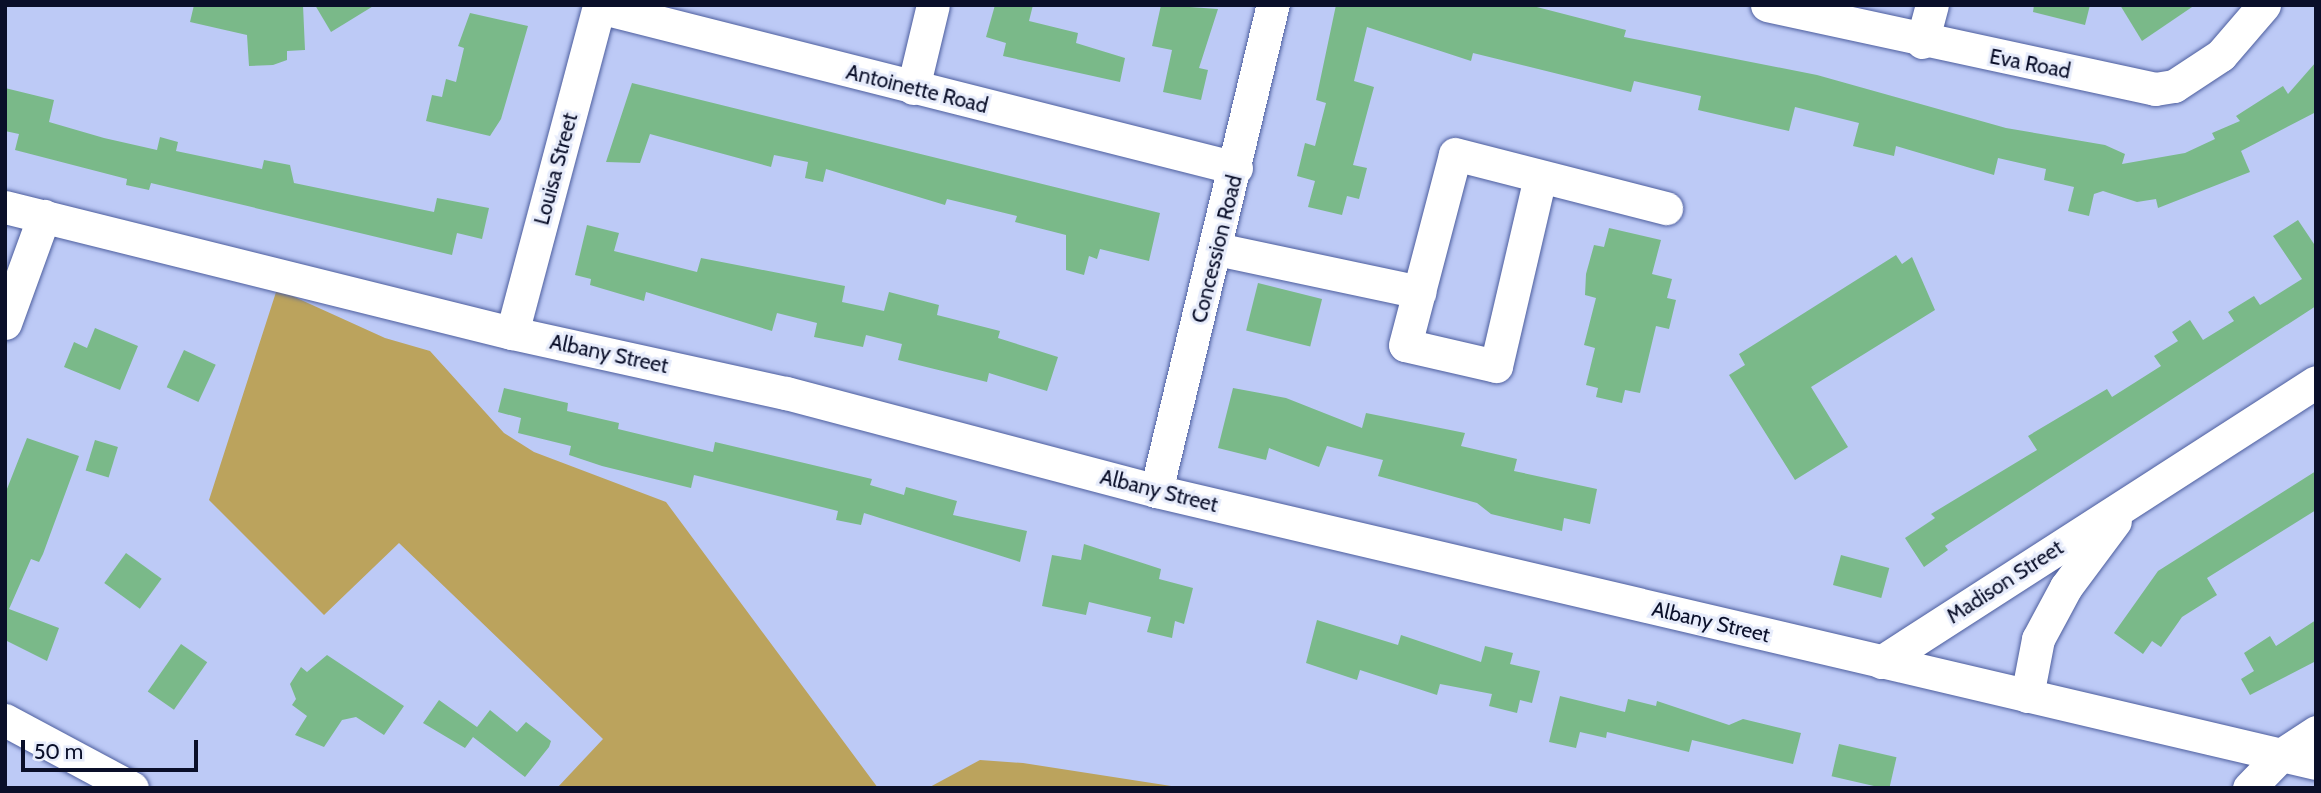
<!DOCTYPE html>
<html>
<head>
<meta charset="utf-8">
<style>
	body { margin:0 }
	#map { position:relative; width:2321px; height:793px; overflow:hidden; background:#bdcaf6; font-family:Cabin,sans-serif }
	div>[style] { position:absolute }
	.green>* { inset:0; background:#bba35d }
	.building>* { inset:0; background:#7ab989; transform-origin:0 0 }
	.roads { filter:drop-shadow(0 0 2px #4d5e9e) drop-shadow(0 0 2px #4d5e9e) }
	.minor>* { height:33px; margin:-16.5px; padding:0 16.5px; transform-origin:16.5px; border-radius:16.5px; background:#fff }
	span { translate:-50% -50%; white-space:nowrap; text-align:center; line-height:1.15; -webkit-text-stroke:6px #e7ecfb; paint-order:stroke }
	.street-label { font-size:21px; color:#0a0f29 }
	.frame { position:absolute; inset:0; border:7px solid #0a0f29; pointer-events:none }
	.scale { position:absolute; left:21px; top:740px; width:177px; height:32px; box-sizing:border-box; border:4px solid #0a0f29; border-top:0; padding-left:9px; font-size:21px; line-height:24px; white-space:nowrap; color:#0a0f29; -webkit-text-stroke:5px #e7ecfb; paint-order:stroke }
</style>
</head>
<body>
<div id="map">
	<div class="green">
		<i style="clip-path:polygon(277px 289px,385px 338px,430px 351px,504px 433px,534px 452px,666px 502px,878px 788px,557px 788px,603px 739px,399px 543px,324px 615px,209px 500px)"></i>
		<i style="clip-path:polygon(980px 760px,1023px 763px,1184px 788px,928px 788px)"></i>
	</div>
	<div class="building">
		<i style="clip-path:polygon(194px 5px,303px 5px,305px 50px,287px 51px,287px 60px,273px 65px,249px 66px,247px 35px,190px 22px)"></i>
		<i style="clip-path:polygon(315px 5px,375px 5px,331px 32px)"></i>
		<i style="clip-path:polygon(995px 5px,1033px 5px,1029px 21px,1078px 33px,1076px 43px,1125px 58px,1120px 82px,1003px 56px,1006px 43px,986px 37px)"></i>
		<i style="clip-path:polygon(1161px 5px,1218px 9px,1199px 68px,1208px 70px,1201px 100px,1163px 92px,1172px 50px,1152px 46px)"></i>
		<i style="clip-path:polygon(1336px 5px,1529px 5px,1626px 30px,1624px 37px,1817px 75px,2006px 128px,2105px 145px,2125px 154px,2122px 164px,2185px 153px,2215px 139px,2212px 133px,2240px 121px,2236px 116px,2283px 86px,2288px 94px,2316px 62px,2316px 112px,2241px 151px,2250px 172px,2158px 208px,2156px 199px,2137px 202px,2103px 191px,2094px 194px,2089px 216px,2068px 211px,2074px 187px,2044px 180px,2046px 169px,1998px 158px,1994px 175px,1896px 146px,1894px 156px,1853px 146px,1859px 123px,1795px 107px,1789px 131px,1698px 110px,1701px 96px,1634px 81px,1631px 92px,1473px 53px,1471px 61px,1367px 27px,1354px 81px,1374px 87px,1353px 165px,1367px 168px,1359px 199px,1347px 196px,1342px 215px,1308px 207px,1315px 181px,1297px 176px,1305px 143px,1315px 146px,1326px 103px,1316px 100px)"></i>
		<i style="clip-path:polygon(2034px 5px,2090px 5px,2085px 25px,2033px 12px)"></i>
		<i style="clip-path:polygon(2120px 5px,2195px 5px,2142px 41px)"></i>
		<i style="clip-path:polygon(470px 13px,528px 26px,501px 119px,490px 136px,426px 121px,432px 95px,442px 97px,446px 79px,456px 82px,464px 48px,458px 46px)"></i>
		<i style="clip-path:polygon(632px 83px,1160px 213px,1149px 261px,1100px 249px,1097px 259px,1089px 256px,1084px 275px,1066px 270px,1066px 235px,1015px 222px,1017px 216px,947px 199px,945px 205px,826px 169px,823px 182px,805px 178px,808px 162px,774px 155px,771px 167px,650px 134px,640px 163px,606px 162px)"></i>
		<i style="clip-path:polygon(5px 88px,54px 100px,49px 122px,104px 138px,157px 150px,160px 137px,178px 142px,176px 151px,262px 169px,264px 160px,290px 165px,294px 183px,434px 212px,437px 198px,489px 208px,482px 239px,457px 233px,452px 255px,151px 183px,149px 190px,126px 185px,127px 179px,15px 150px,19px 134px,5px 131px)"></i>
		<i style="clip-path:polygon(2298px 220px,2316px 247px,2316px 306px,1945px 546px,1948px 550px,1924px 567px,1905px 538px,1935px 518px,1931px 514px,2037px 450px,2028px 436px,2107px 389px,2112px 397px,2161px 366px,2154px 356px,2178px 341px,2172px 332px,2190px 320px,2203px 340px,2234px 321px,2228px 312px,2254px 296px,2260px 305px,2267px 301px,2302px 279px,2273px 236px)"></i>
		<i style="clip-path:polygon(587px 225px,619px 233px,614px 251px,697px 272px,701px 258px,845px 286px,842px 302px,884px 311px,889px 292px,939px 305px,937px 315px,1000px 331px,998px 338px,1058px 357px,1047px 391px,989px 373px,987px 382px,898px 360px,902px 344px,866px 335px,863px 347px,814px 337px,817px 323px,777px 313px,772px 331px,646px 292px,644px 301px,590px 285px,591px 279px,575px 275px)"></i>
		<i style="clip-path:polygon(1609px 228px,1661px 240px,1652px 274px,1672px 279px,1667px 298px,1676px 300px,1669px 329px,1656px 326px,1640px 393px,1625px 390px,1622px 403px,1596px 397px,1598px 388px,1586px 385px,1595px 348px,1584px 345px,1596px 298px,1585px 295px,1586px 274px,1594px 245px,1604px 247px)"></i>
		<i style="clip-path:polygon(1896px 255px,1902px 264px,1912px 257px,1935px 310px,1811px 387px,1848px 447px,1795px 480px,1729px 375px,1745px 365px,1739px 354px)"></i>
		<i style="left:1258px;top:283px;width:66px;height:49px;rotate:14deg"></i>
		<i style="clip-path:polygon(95px 328px,138px 346px,120px 390px,64px 367px,74px 342px,87px 348px)"></i>
		<i style="left:184px;top:350px;width:35px;height:41px;rotate:25deg"></i>
		<i style="clip-path:polygon(504px 388px,568px 403px,567px 411px,619px 423px,618px 429px,713px 452px,715px 442px,872px 479px,870px 485px,904px 495px,906px 487px,957px 501px,953px 515px,1027px 531px,1020px 562px,864px 513px,861px 525px,836px 520px,838px 511px,694px 475px,691px 488px,602px 466px,569px 455px,571px 446px,518px 433px,521px 418px,498px 412px)"></i>
		<i style="clip-path:polygon(1233px 388px,1286px 398px,1362px 428px,1366px 413px,1465px 433px,1461px 446px,1517px 459px,1514px 471px,1597px 489px,1590px 524px,1564px 518px,1562px 531px,1491px 514px,1477px 503px,1378px 476px,1383px 460px,1327px 446px,1319px 467px,1269px 448px,1266px 460px,1218px 448px)"></i>
		<i style="clip-path:polygon(27px 438px,79px 456px,43px 554px,39px 562px,31px 559px,9px 609px,59px 628px,47px 661px,5px 640px,5px 494px)"></i>
		<i style="left:95px;top:440px;width:24px;height:32px;rotate:17deg"></i>
		<i style="clip-path:polygon(2316px 471px,2316px 510px,2207px 578px,2217px 595px,2182px 617px,2161px 647px,2152px 641px,2143px 654px,2114px 633px,2158px 571px)"></i>
		<i style="clip-path:polygon(1084px 544px,1161px 569px,1159px 579px,1193px 588px,1184px 624px,1175px 621px,1172px 638px,1147px 632px,1151px 617px,1089px 602px,1086px 615px,1042px 606px,1052px 555px,1081px 560px)"></i>
		<i style="left:126px;top:553px;width:44px;height:37px;rotate:36deg"></i>
		<i style="left:1841px;top:555px;width:50px;height:31px;rotate:15deg"></i>
		<i style="clip-path:polygon(1317px 620px,1398px 645px,1401px 635px,1481px 662px,1485px 646px,1513px 653px,1510px 664px,1540px 671px,1532px 703px,1520px 700px,1517px 713px,1489px 706px,1492px 694px,1440px 684px,1437px 695px,1360px 670px,1357px 680px,1306px 663px)"></i>
		<i style="clip-path:polygon(2316px 620px,2316px 661px,2250px 695px,2241px 679px,2254px 671px,2244px 653px,2270px 636px,2276px 646px)"></i>
		<i style="left:181px;top:644px;width:32px;height:58px;rotate:35deg"></i>
		<i style="clip-path:polygon(327px 655px,404px 706px,384px 735px,356px 717px,342px 720px,324px 747px,295px 735px,307px 716px,292px 705px,296px 699px,290px 684px,301px 667px,307px 672px)"></i>
		<i style="clip-path:polygon(1560px 696px,1625px 712px,1628px 699px,1656px 706px,1657px 701px,1729px 725px,1743px 719px,1801px 733px,1793px 764px,1692px 740px,1689px 752px,1607px 732px,1606px 738px,1580px 732px,1576px 748px,1549px 742px)"></i>
		<i style="clip-path:polygon(439px 700px,477px 727px,490px 710px,517px 732px,526px 722px,551px 741px,549px 747px,525px 777px,473px 737px,465px 748px,423px 723px)"></i>
		<i style="left:1839px;top:744px;width:59px;height:33px;rotate:13deg"></i>
	</div>
	<div class="roads">
		<div class="minor">
			<i style="left:1767px;top:5px;width:397px;rotate:12.2deg"></i>
			<i style="left:2155px;top:89px;width:19px;rotate:-9deg"></i>
			<i style="left:2174px;top:86px;width:56px;rotate:-33.4deg"></i>
			<i style="left:2221px;top:55px;width:66px;rotate:-49.3deg"></i>
			<i style="left:599px;top:7px;width:657px;rotate:14.18deg"></i>
			<i style="left:1922px;top:42px;width:38px;rotate:-75deg"></i>
			<i style="left:913px;top:88px;width:85px;rotate:-76.5deg"></i>
			<i style="left:1540px;top:177px;width:194px;rotate:103.1deg"></i>
			<i style="left:1496px;top:366px;width:93px;rotate:-167deg"></i>
			<i style="left:1405px;top:345px;width:197px;rotate:-75.3deg"></i>
			<i style="left:1455px;top:154px;width:218px;rotate:14.4deg"></i>
			<i style="left:5px;top:207px;width:522px;rotate:13.96deg"></i>
			<i style="left:512px;top:333px;width:280px;rotate:12.4deg"></i>
			<i style="left:786px;top:393px;width:383px;rotate:14.8deg"></i>
			<i style="left:1156px;top:491px;width:1191px;rotate:13.2deg"></i>
			<i style="left:1217px;top:249px;width:207px;rotate:12deg"></i>
			<i style="left:5px;top:323px;width:114px;rotate:-70deg"></i>
			<i style="left:512px;top:333px;width:339px;rotate:-75.1deg"></i>
			<i style="left:1156px;top:491px;width:500px;rotate:-76.5deg"></i>
			<i style="left:1881px;top:662px;width:517px;rotate:-32.77deg"></i>
			<i style="left:2027px;top:696px;width:58px;rotate:-79.1deg"></i>
			<i style="left:2038px;top:639px;width:59px;rotate:-61.7deg"></i>
			<i style="left:2066px;top:587px;width:82px;rotate:-53.4deg"></i>
			<i style="left:5px;top:720px;width:144px;rotate:28.2deg"></i>
			<i style="left:2249px;top:788px;width:46px;rotate:-45.9deg"></i>
			<i style="left:2281px;top:755px;width:42px;rotate:-33.3deg"></i>
		</div>
	</div>
	<div class="street-label">
		<span style="left:2030px;top:64px;rotate:11deg">Eva Road</span>
		<span style="left:917px;top:89px;rotate:14deg">Antoinette Road</span>
		<span style="left:556px;top:169px;rotate:-75deg">Louisa Street</span>
		<span style="left:1217px;top:249px;rotate:-76deg">Concession Road</span>
		<span style="left:609px;top:354px;rotate:12deg">Albany Street</span>
		<span style="left:1159px;top:491px;rotate:14deg">Albany Street</span>
		<span style="left:2005px;top:582px;rotate:-33deg">Madison Street</span>
		<span style="left:1711px;top:622px;rotate:13deg">Albany Street</span>
	</div>
	<div class="frame"></div>
	<div class="scale">50 m</div>
</div>
</body>
</html>
